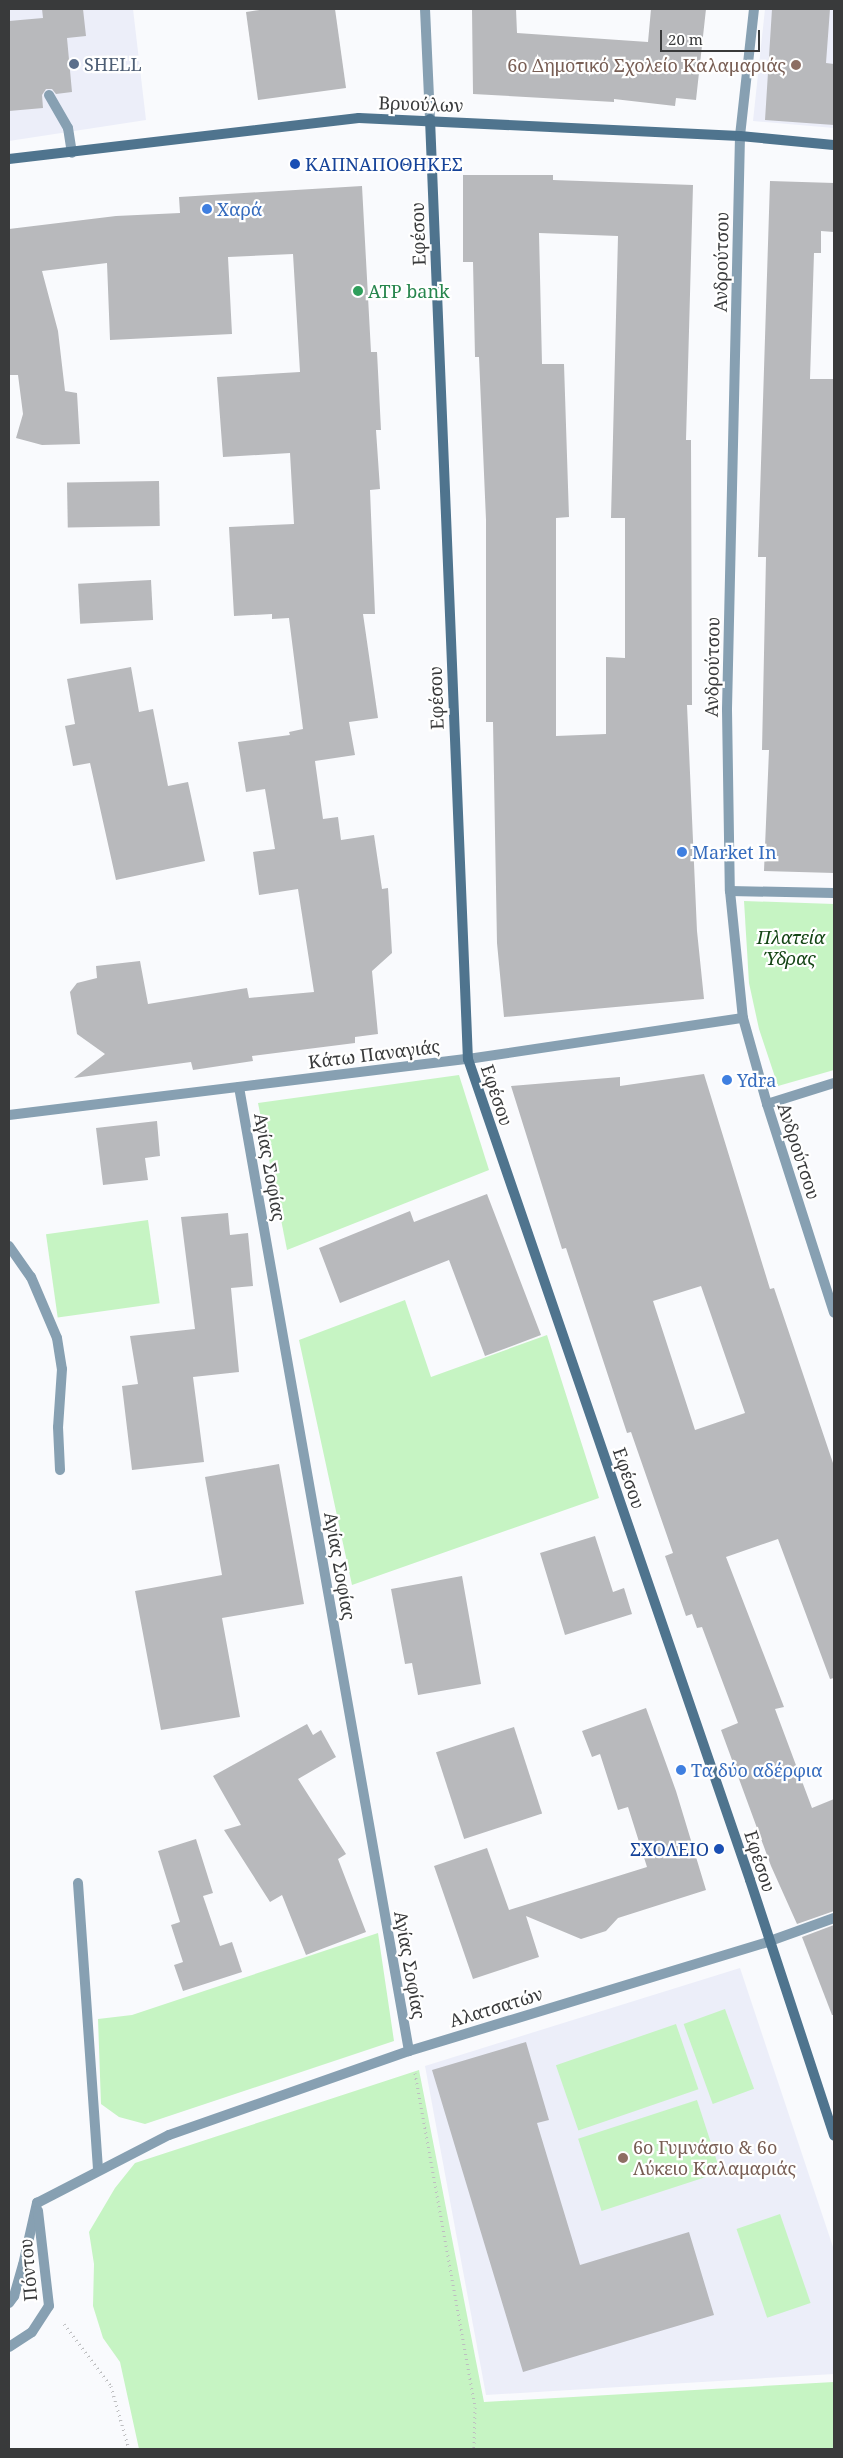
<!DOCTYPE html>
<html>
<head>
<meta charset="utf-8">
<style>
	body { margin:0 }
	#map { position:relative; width:843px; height:2458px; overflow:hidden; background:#f9fafd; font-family:"Noto Serif",serif }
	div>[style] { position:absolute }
	.built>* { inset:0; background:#eceef9 }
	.green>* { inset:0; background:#c6f4c3; transform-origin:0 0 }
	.building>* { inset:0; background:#b8b9bc; transform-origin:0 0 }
	.path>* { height:3px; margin-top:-1.5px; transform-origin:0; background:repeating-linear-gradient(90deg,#bdbec0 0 1px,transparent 0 5px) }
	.lane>* { height:10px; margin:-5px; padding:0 5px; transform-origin:5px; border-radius:5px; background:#87a0b2 }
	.street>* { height:10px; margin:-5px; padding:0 5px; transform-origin:5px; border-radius:5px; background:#87a0b2 }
	.secondary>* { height:10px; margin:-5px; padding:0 5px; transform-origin:5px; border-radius:5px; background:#4f748e }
	.dots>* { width:14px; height:14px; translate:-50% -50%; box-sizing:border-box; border:2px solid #fff; border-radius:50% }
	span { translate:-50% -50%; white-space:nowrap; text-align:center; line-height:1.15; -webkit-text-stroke:4.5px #fff; paint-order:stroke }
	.service-label { font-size:18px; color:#4e5e75 }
	.left { translate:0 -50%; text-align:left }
	.education-label { font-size:18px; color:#785e54 }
	.right { translate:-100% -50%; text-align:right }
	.street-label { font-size:18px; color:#393a3b }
	.transit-label { font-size:18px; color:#164399 }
	.shop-label { font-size:18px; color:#366cbe }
	.leisure-label { font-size:18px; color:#27864d }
	.park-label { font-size:18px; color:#144515; font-style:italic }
	.frame { position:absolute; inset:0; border:10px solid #393a3b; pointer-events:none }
	.scale { position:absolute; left:660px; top:30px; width:100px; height:22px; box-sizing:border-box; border:2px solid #393a3b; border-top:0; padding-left:6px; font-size:15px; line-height:18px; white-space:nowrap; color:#393a3b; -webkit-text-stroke:4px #fff; paint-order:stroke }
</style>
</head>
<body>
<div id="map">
	<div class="built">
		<i style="clip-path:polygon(9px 9px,133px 9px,146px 120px,9px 141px)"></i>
		<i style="clip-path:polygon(765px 9px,834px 9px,834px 128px,753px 121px)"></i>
		<i style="clip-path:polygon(740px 1968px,834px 2250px,834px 2374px,486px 2395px,425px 2066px)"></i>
	</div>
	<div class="green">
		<i style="clip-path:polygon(744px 901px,834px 904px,834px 1070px,778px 1086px,759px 1029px,749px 983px)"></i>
		<i style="clip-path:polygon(459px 1075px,489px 1170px,287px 1250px,258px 1103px)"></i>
		<i style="left:148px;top:1220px;width:84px;height:103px;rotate:82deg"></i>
		<i style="clip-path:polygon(405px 1300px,431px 1377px,547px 1335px,599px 1498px,352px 1585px,299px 1340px)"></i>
		<i style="clip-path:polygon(378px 1933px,394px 2041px,145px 2124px,119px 2117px,101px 2104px,98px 2019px,132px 2015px)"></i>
		<i style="left:725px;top:2009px;width:85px;height:44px;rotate:70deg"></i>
		<i style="left:676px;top:2024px;width:69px;height:127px;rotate:71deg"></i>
		<i style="clip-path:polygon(419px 2070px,484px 2402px,834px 2382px,834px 2449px,139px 2449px,120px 2362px,103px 2338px,93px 2306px,94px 2264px,89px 2232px,115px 2188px,135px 2163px)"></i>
		<i style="left:697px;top:2100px;width:76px;height:125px;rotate:72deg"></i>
		<i style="left:780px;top:2214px;width:94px;height:46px;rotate:71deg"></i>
	</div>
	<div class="building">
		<i style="clip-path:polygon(42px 9px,83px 9px,86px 36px,67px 38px,72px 92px,56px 94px,52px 89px,46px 89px,42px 95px,43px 108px,9px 111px,9px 21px,43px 18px)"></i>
		<i style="clip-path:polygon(267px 9px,335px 9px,346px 88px,258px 100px,246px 12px)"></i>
		<i style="clip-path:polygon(472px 9px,516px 9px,517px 33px,648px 42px,651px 9px,706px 9px,696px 100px,676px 98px,675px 106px,614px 99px,614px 102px,473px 94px)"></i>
		<i style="clip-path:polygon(772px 9px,830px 9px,826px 63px,834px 64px,834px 125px,765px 120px)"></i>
		<i style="clip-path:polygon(evenodd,463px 175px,553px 175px,553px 180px,693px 185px,686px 440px,691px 440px,692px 705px,687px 705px,697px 931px,704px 999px,504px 1017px,497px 943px,493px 722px,486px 722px,486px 520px,479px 357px,475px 357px,473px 262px,463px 262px,463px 175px,539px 233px,618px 236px,611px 518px,625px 518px,625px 658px,606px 657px,606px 734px,556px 736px,556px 518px,569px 517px,564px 364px,542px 364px,539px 233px)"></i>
		<i style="clip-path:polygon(770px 181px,834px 183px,834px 232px,821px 231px,821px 253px,814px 253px,810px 379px,834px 379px,834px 873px,764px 871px,769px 750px,762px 750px,766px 557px,758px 557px)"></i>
		<i style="clip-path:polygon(362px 186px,371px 352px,377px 352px,381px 430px,376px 430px,380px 489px,370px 490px,375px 614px,363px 614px,378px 718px,349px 722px,355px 755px,315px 761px,323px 819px,338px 817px,341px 840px,374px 835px,382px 889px,388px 888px,392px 953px,372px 971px,378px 1034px,355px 1037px,355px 1043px,252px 1056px,253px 1061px,193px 1070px,191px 1062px,74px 1078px,105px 1054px,77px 1034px,70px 992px,77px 983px,97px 978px,96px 966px,140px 961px,148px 1004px,247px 988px,249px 998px,314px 992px,298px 889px,259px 895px,253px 852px,275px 849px,265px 789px,246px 792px,238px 742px,290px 735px,289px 732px,303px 729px,289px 618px,272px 619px,272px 614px,234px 616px,229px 527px,294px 524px,290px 453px,223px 457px,217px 377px,300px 372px,293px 254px,228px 257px,232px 334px,110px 340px,107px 263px,42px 271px,58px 331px,65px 391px,77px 393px,80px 444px,42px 445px,16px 438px,23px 414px,18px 375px,9px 375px,9px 229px,116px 216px,180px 213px,179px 197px)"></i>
		<i style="left:159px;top:481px;width:45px;height:92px;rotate:89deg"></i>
		<i style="left:151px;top:580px;width:40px;height:73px;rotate:87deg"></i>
		<i style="clip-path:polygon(131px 667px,139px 712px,153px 709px,168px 786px,188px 782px,205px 861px,116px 880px,90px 763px,73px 766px,65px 726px,75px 724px,67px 679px)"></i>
		<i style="clip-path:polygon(evenodd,704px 1074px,770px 1289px,774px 1288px,834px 1466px,834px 1678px,830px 1679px,778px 1539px,726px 1557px,784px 1707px,775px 1709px,812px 1808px,834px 1799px,834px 1911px,797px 1924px,771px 1866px,721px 1730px,738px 1723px,702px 1627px,697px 1628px,692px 1614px,686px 1616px,665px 1556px,673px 1553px,631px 1432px,627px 1433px,566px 1248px,562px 1249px,511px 1086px,620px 1077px,620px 1086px,704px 1074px,701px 1286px,745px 1413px,695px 1430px,653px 1301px,701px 1286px)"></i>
		<i style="clip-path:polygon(157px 1121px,160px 1156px,145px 1158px,148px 1180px,103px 1185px,96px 1128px)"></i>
		<i style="clip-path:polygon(487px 1194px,541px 1335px,485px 1356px,449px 1260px,340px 1303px,319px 1248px,410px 1211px,414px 1222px)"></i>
		<i style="clip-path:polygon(228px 1213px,230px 1235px,248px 1233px,253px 1286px,231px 1288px,239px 1372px,193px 1377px,204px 1462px,132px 1470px,122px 1386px,138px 1384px,130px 1336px,195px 1329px,181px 1217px)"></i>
		<i style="clip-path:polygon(279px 1464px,304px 1604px,222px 1618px,240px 1717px,161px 1730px,135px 1591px,222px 1575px,205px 1477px)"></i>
		<i style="clip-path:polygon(595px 1536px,613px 1592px,624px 1588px,632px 1614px,565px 1635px,540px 1553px)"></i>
		<i style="clip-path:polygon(462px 1576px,481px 1684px,418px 1695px,412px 1663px,405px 1664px,391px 1589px)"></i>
		<i style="clip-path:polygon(646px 1708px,676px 1791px,706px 1890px,618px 1918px,606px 1931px,581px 1939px,526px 1916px,539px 1957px,473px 1979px,434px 1866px,487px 1848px,509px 1910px,647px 1867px,628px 1807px,618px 1810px,600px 1754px,592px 1757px,582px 1731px)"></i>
		<i style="clip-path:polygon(307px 1724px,313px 1735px,321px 1730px,336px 1757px,298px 1779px,346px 1854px,338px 1859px,366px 1932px,306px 1955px,282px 1895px,270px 1902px,224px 1830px,241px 1825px,213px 1776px)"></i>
		<i style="left:514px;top:1727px;width:91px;height:82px;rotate:72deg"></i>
		<i style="clip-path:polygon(196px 1839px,213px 1893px,203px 1896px,220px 1946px,232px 1942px,242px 1972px,183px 1991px,174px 1965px,183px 1962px,171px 1925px,180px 1922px,158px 1851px)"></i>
		<i style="clip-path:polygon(834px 1925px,834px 2015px,832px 2015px,802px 1937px)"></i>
		<i style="clip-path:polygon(526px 2042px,549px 2120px,537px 2123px,580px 2265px,689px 2232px,714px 2315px,523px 2372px,432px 2070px)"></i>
	</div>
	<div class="path">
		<i style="left:415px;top:2073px;width:339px;rotate:79.8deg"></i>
		<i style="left:475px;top:2407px;width:42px;rotate:91.4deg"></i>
		<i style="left:64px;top:2324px;width:78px;rotate:52.8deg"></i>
		<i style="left:111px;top:2386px;width:66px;rotate:74.1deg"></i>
	</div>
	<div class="lane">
		<i style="left:49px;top:95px;width:38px;rotate:60deg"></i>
		<i style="left:68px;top:128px;width:25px;rotate:81deg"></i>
		<i style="left:78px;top:1883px;width:287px;rotate:86deg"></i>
	</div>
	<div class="street">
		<i style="left:425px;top:9px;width:110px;rotate:87.4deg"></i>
		<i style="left:754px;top:9px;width:128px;rotate:96.3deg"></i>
		<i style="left:740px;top:136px;width:574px;rotate:91.3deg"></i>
		<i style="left:727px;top:710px;width:181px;rotate:89.1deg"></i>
		<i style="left:730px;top:891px;width:128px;rotate:84.2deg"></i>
		<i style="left:743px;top:1018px;width:89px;rotate:74.4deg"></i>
		<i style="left:767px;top:1104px;width:219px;rotate:72.2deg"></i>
		<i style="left:730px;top:891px;width:104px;rotate:1.1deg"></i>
		<i style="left:239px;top:1087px;width:979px;rotate:80deg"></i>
		<i style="left:767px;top:1104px;width:70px;rotate:-17.4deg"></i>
		<i style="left:9px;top:1115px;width:462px;rotate:-7deg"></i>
		<i style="left:468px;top:1059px;width:278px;rotate:-8.5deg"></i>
		<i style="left:9px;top:1246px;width:38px;rotate:55deg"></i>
		<i style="left:31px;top:1277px;width:66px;rotate:66.9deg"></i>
		<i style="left:57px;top:1338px;width:31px;rotate:81deg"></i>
		<i style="left:62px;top:1369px;width:58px;rotate:93.9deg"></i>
		<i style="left:58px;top:1427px;width:43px;rotate:87.3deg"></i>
		<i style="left:9px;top:2303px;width:9px;rotate:-54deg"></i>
		<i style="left:14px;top:2296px;width:32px;rotate:-74deg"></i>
		<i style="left:23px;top:2265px;width:64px;rotate:-77.3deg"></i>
		<i style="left:37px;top:2203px;width:148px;rotate:-27.3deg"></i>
		<i style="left:169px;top:2135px;width:254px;rotate:-19.3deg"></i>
		<i style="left:409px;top:2051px;width:377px;rotate:-16.9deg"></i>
		<i style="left:770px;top:1941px;width:68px;rotate:-19.8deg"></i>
		<i style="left:9px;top:2347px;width:27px;rotate:-33deg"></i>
		<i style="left:32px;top:2332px;width:31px;rotate:-57deg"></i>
		<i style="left:49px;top:2306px;width:96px;rotate:-96.6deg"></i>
	</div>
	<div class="secondary">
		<i style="left:430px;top:119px;width:941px;rotate:87.69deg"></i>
		<i style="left:468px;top:1059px;width:868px;rotate:71.04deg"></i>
		<i style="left:750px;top:1880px;width:269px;rotate:71.8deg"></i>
		<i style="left:9px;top:159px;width:352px;rotate:-6.7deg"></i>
		<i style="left:359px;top:118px;width:381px;rotate:2.7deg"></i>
		<i style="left:740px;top:136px;width:94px;rotate:5.5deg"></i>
	</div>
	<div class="dots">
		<i style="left:74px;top:64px;background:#5c6f8a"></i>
		<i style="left:796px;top:65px;background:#8d6e63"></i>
		<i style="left:295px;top:164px;background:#1a4fb4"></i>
		<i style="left:207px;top:209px;background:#3f7fe0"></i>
		<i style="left:358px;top:291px;background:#2e9e5b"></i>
		<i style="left:682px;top:852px;background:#3f7fe0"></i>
		<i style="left:727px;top:1080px;background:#3f7fe0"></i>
		<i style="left:681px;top:1770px;background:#3f7fe0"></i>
		<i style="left:719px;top:1849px;background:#1a4fb4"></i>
		<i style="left:623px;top:2158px;background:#8d6e63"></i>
	</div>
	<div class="service-label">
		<span class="left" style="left:84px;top:64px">SHELL</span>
	</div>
	<div class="education-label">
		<span class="right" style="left:786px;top:65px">6ο Δημοτικό Σχολείο Καλαμαριάς</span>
		<span class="left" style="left:633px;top:2158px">6ο Γυμνάσιο &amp; 6ο<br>Λύκειο Καλαμαριάς</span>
	</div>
	<div class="street-label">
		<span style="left:421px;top:104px;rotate:2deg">Βρυούλων</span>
		<span style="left:418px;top:234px;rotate:-92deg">Εφέσου</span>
		<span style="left:721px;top:262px;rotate:-89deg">Ανδρούτσου</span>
		<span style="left:712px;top:667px;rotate:-89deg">Ανδρούτσου</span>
		<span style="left:436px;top:698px;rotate:-92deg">Εφέσου</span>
		<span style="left:374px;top:1054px;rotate:-7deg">Κάτω Παναγιάς</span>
		<span style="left:497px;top:1095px;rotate:71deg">Εφέσου</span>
		<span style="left:799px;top:1151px;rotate:72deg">Ανδρούτσου</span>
		<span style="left:270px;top:1167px;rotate:80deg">Αγίας Σοφίας</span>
		<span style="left:629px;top:1478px;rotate:71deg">Εφέσου</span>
		<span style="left:340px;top:1566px;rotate:80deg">Αγίας Σοφίας</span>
		<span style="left:760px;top:1861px;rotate:72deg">Εφέσου</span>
		<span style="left:410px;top:1965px;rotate:80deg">Αγίας Σοφίας</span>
		<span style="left:496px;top:2007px;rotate:-17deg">Αλατσατών</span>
		<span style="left:28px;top:2270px;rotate:-95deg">Πόντου</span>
	</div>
	<div class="transit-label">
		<span class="left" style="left:305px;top:164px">ΚΑΠΝΑΠΟΘΗΚΕΣ</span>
		<span class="right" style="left:709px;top:1849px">ΣΧΟΛΕΙΟ</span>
	</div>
	<div class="shop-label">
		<span class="left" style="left:217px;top:209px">Χαρά</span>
		<span class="left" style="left:692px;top:852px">Market In</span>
		<span class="left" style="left:737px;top:1080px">Ydra</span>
		<span class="left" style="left:691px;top:1770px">Τα δύο αδέρφια</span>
	</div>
	<div class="leisure-label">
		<span class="left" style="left:368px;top:291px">ATP bank</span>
	</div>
	<div class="park-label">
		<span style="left:791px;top:948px">Πλατεία<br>Ύδρας</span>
	</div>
	<div class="frame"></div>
	<div class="scale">20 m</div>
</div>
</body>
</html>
